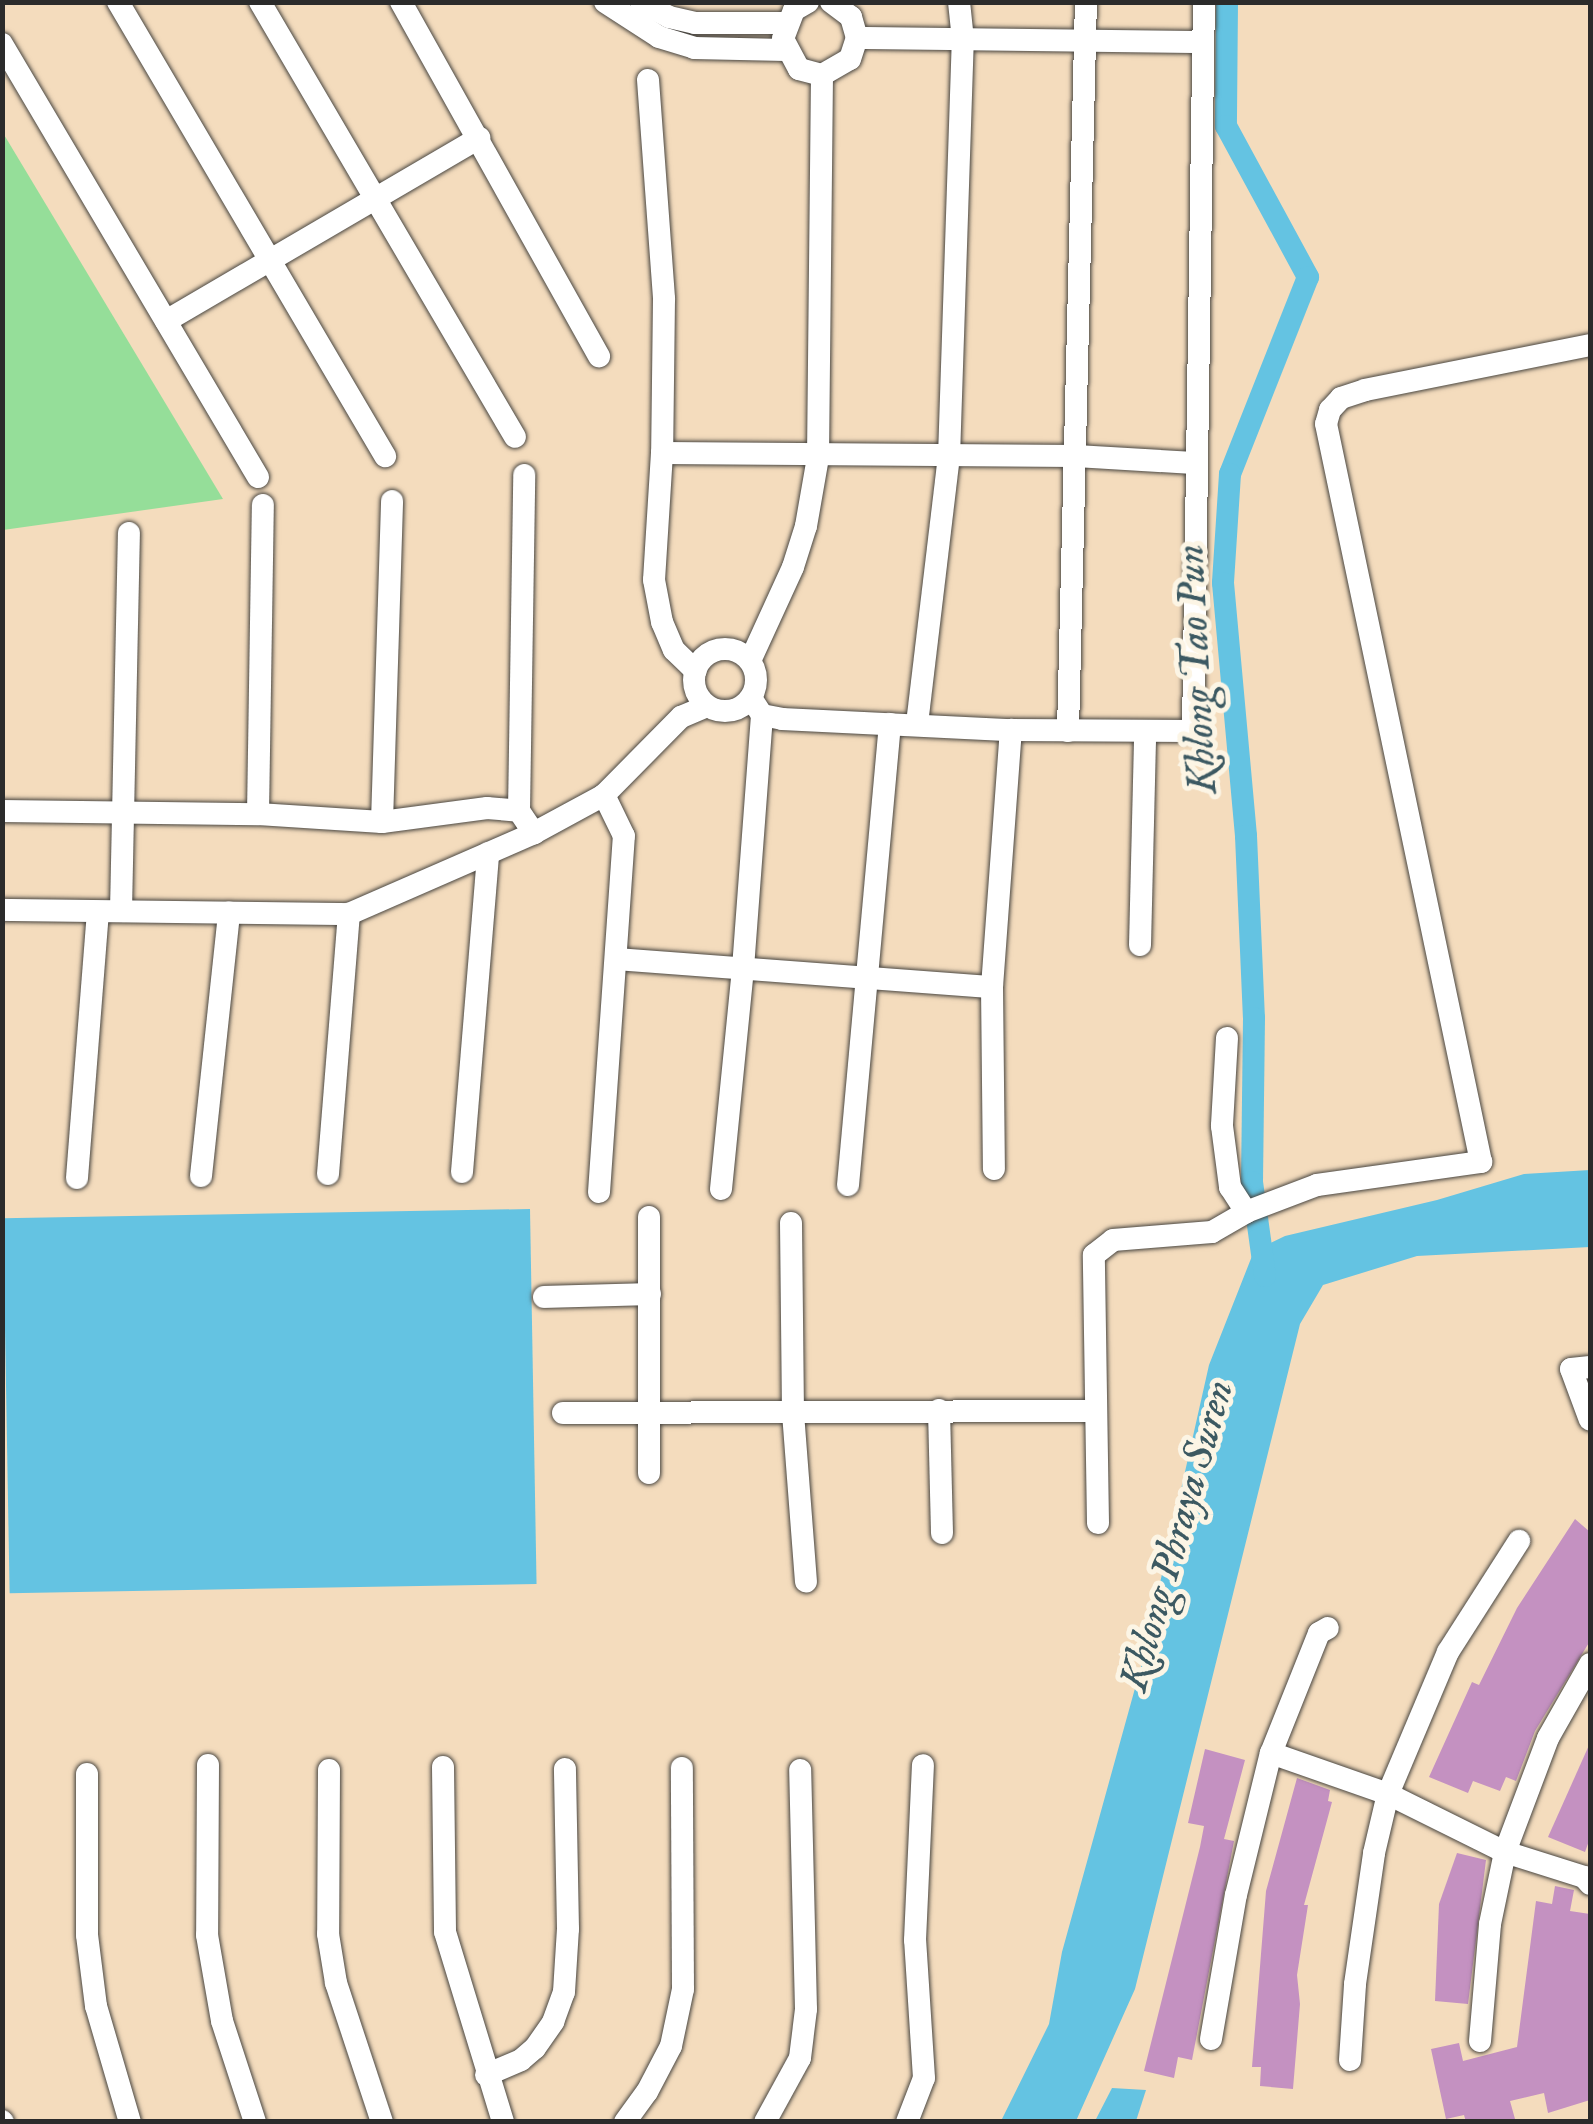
<!DOCTYPE html>
<html>
<head>
<meta charset="utf-8">
<style>
	body { margin:0 }
	#map { position:relative; width:1593px; height:2124px; overflow:hidden; background:#f4dcbd; font-family:"IM FELL English",serif }
	div>[style] { position:absolute }
	.green>* { inset:0; background:#95de99 }
	.water>* { inset:0; background:#64c3e2; transform-origin:0 0 }
	.canal>* { height:22px; margin:-11px; padding:0 11px; transform-origin:11px; border-radius:11px; background:#64c3e2 }
	.building>* { inset:0; background:#c491c1 }
	.roads { filter:drop-shadow(0 0 2px #494641) drop-shadow(0 0 2px #494641) }
	.minor>* { height:22px; margin:-11px; padding:0 11px; transform-origin:11px; border-radius:11px; background:#fff }
	.minor>.ring { margin:-11px; padding:0; box-sizing:content-box; background:none; border:22px solid #fff; border-radius:50% }
	span { translate:-50% -50%; white-space:nowrap; text-align:center; line-height:1.15; -webkit-text-stroke:10px #fcf5e5; paint-order:stroke }
	.water-label { font-size:42px; color:#3c5962; font-style:italic }
	.frame { position:absolute; inset:0; border:5px solid #2b2b2b; pointer-events:none }
</style>
</head>
<body>
<div id="map">
	<div class="green">
		<i style="clip-path:polygon(3px 133px,223px 499px,3px 530px)"></i>
	</div>
	<div class="water">
		<i style="clip-path:polygon(1590px 1170px,1590px 1247px,1417px 1256px,1323px 1285px,1300px 1324px,1135px 1989px,1076px 2121px,1001px 2121px,1049px 2024px,1062px 1952px,1142px 1663px,1209px 1365px,1254px 1251px,1285px 1236px,1437px 1200px,1524px 1174px)"></i>
		<i style="left:530px;top:1209px;width:375px;height:527px;rotate:89deg"></i>
		<i style="clip-path:polygon(1112px 2088px,1146px 2090px,1136px 2121px,1095px 2121px)"></i>
	</div>
	<div class="canal">
		<i style="left:1227px;top:2px;width:124px;rotate:90.5deg"></i>
		<i style="left:1226px;top:126px;width:172px;rotate:61.5deg"></i>
		<i style="left:1308px;top:277px;width:212px;rotate:111.6deg"></i>
		<i style="left:1230px;top:474px;width:109px;rotate:93.7deg"></i>
		<i style="left:1223px;top:583px;width:254px;rotate:84.8deg"></i>
		<i style="left:1246px;top:836px;width:182px;rotate:87.5deg"></i>
		<i style="left:1254px;top:1018px;width:164px;rotate:90.7deg"></i>
		<i style="left:1252px;top:1182px;width:95px;rotate:82.1deg"></i>
	</div>
	<div class="building">
		<i style="clip-path:polygon(1575px 1519px,1590px 1532px,1590px 1641px,1535px 1731px,1516px 1781px,1506px 1777px,1500px 1791px,1473px 1781px,1468px 1793px,1429px 1777px,1472px 1682px,1479px 1685px,1517px 1608px)"></i>
		<i style="clip-path:polygon(1590px 1743px,1590px 1838px,1585px 1852px,1548px 1837px)"></i>
		<i style="clip-path:polygon(1205px 1749px,1245px 1760px,1224px 1839px,1234px 1841px,1192px 2060px,1178px 2057px,1174px 2078px,1144px 2071px,1200px 1847px,1204px 1826px,1188px 1823px)"></i>
		<i style="clip-path:polygon(1297px 1778px,1330px 1790px,1328px 1801px,1332px 1802px,1304px 1905px,1308px 1905px,1297px 1975px,1300px 2004px,1293px 2089px,1260px 2086px,1261px 2067px,1252px 2067px,1266px 1891px)"></i>
		<i style="clip-path:polygon(1457px 1853px,1486px 1860px,1468px 2004px,1435px 2001px,1439px 1904px)"></i>
		<i style="clip-path:polygon(1555px 1886px,1574px 1890px,1570px 1911px,1590px 1914px,1590px 2100px,1548px 2113px,1544px 2093px,1510px 2101px,1515px 2119px,1466px 2122px,1464px 2115px,1446px 2119px,1431px 2049px,1459px 2043px,1463px 2061px,1517px 2047px,1536px 1901px,1552px 1904px)"></i>
	</div>
	<div class="roads">
		<div class="minor">
			<i style="left:118px;top:2px;width:527px;rotate:59.54deg"></i>
			<i style="left:260px;top:2px;width:504px;rotate:59.62deg"></i>
			<i style="left:401px;top:2px;width:406px;rotate:60.8deg"></i>
			<i style="left:605px;top:2px;width:64px;rotate:32.9deg"></i>
			<i style="left:659px;top:37px;width:37px;rotate:17deg"></i>
			<i style="left:694px;top:48px;width:91px;rotate:1.3deg"></i>
			<i style="left:641px;top:2px;width:32px;rotate:28deg"></i>
			<i style="left:669px;top:17px;width:27px;rotate:13deg"></i>
			<i style="left:695px;top:23px;width:91px"></i>
			<i style="left:808px;top:2px;width:16px;rotate:150deg"></i>
			<i style="left:794px;top:10px;width:31px;rotate:111deg"></i>
			<i style="left:783px;top:39px;width:34px;rotate:62deg"></i>
			<i style="left:799px;top:69px;width:24px;rotate:15deg"></i>
			<i style="left:822px;top:75px;width:32px;rotate:-30deg"></i>
			<i style="left:850px;top:59px;width:22px;rotate:-72deg"></i>
			<i style="left:857px;top:38px;width:22px;rotate:-106deg"></i>
			<i style="left:851px;top:17px;width:25px;rotate:-143deg"></i>
			<i style="left:857px;top:38px;width:346px;rotate:0.7deg"></i>
			<i style="left:2px;top:44px;width:503px;rotate:59.41deg"></i>
			<i style="left:648px;top:80px;width:220px;rotate:85.8deg"></i>
			<i style="left:664px;top:299px;width:154px;rotate:90.7deg"></i>
			<i style="left:662px;top:453px;width:127px;rotate:93.6deg"></i>
			<i style="left:654px;top:580px;width:43px;rotate:79.2deg"></i>
			<i style="left:662px;top:622px;width:30px;rotate:67deg"></i>
			<i style="left:674px;top:650px;width:30px;rotate:44deg"></i>
			<i style="left:166px;top:321px;width:363px;rotate:-30.3deg"></i>
			<i style="left:662px;top:453px;width:414px;rotate:0.4deg"></i>
			<i style="left:1076px;top:456px;width:118px;rotate:3.4deg"></i>
			<i class="ring" style="left:694px;top:649px;width:40px;height:40px"></i>
			<i style="left:750px;top:661px;width:103px;rotate:-65.4deg"></i>
			<i style="left:793px;top:567px;width:43px;rotate:-72.4deg"></i>
			<i style="left:806px;top:526px;width:70px;rotate:-80.1deg"></i>
			<i style="left:818px;top:457px;width:382px;rotate:-89.4deg"></i>
			<i style="left:751px;top:698px;width:20px;rotate:57deg"></i>
			<i style="left:762px;top:715px;width:20px;rotate:11deg"></i>
			<i style="left:782px;top:719px;width:229px;rotate:2.8deg"></i>
			<i style="left:1011px;top:730px;width:182px;rotate:0.3deg"></i>
			<i style="left:1193px;top:731px;width:729px;rotate:-89.14deg"></i>
			<i style="left:917px;top:724px;width:269px;rotate:-83.2deg"></i>
			<i style="left:949px;top:457px;width:417px;rotate:-88.1deg"></i>
			<i style="left:963px;top:40px;width:38px;rotate:-96deg"></i>
			<i style="left:1068px;top:731px;width:729px;rotate:-88.59deg"></i>
			<i style="left:2px;top:811px;width:256px;rotate:0.7deg"></i>
			<i style="left:258px;top:814px;width:124px;rotate:3.7deg"></i>
			<i style="left:382px;top:822px;width:106px;rotate:-7.6deg"></i>
			<i style="left:487px;top:808px;width:32px;rotate:5deg"></i>
			<i style="left:519px;top:811px;width:27px;rotate:56deg"></i>
			<i style="left:534px;top:833px;width:80px;rotate:-28.5deg"></i>
			<i style="left:604px;top:795px;width:110px;rotate:-45.4deg"></i>
			<i style="left:681px;top:717px;width:28px;rotate:-23deg"></i>
			<i style="left:519px;top:811px;width:336px;rotate:-89.1deg"></i>
			<i style="left:258px;top:814px;width:309px;rotate:-89.1deg"></i>
			<i style="left:382px;top:822px;width:321px;rotate:-88.2deg"></i>
			<i style="left:2px;top:910px;width:347px;rotate:0.7deg"></i>
			<i style="left:349px;top:914px;width:202px;rotate:-23.6deg"></i>
			<i style="left:121px;top:911px;width:378px;rotate:-88.8deg"></i>
			<i style="left:1140px;top:945px;width:212px;rotate:-88.6deg"></i>
			<i style="left:617px;top:959px;width:376px;rotate:4.3deg"></i>
			<i style="left:992px;top:987px;width:258px;rotate:-85.8deg"></i>
			<i style="left:992px;top:987px;width:182px;rotate:89.4deg"></i>
			<i style="left:1227px;top:1038px;width:88px;rotate:93.3deg"></i>
			<i style="left:1222px;top:1126px;width:62px;rotate:82.5deg"></i>
			<i style="left:1230px;top:1187px;width:30px;rotate:57deg"></i>
			<i style="left:462px;top:1172px;width:320px;rotate:-85.3deg"></i>
			<i style="left:328px;top:1174px;width:261px;rotate:-85.4deg"></i>
			<i style="left:201px;top:1176px;width:265px;rotate:-83.9deg"></i>
			<i style="left:77px;top:1178px;width:267px;rotate:-85.5deg"></i>
			<i style="left:848px;top:1185px;width:463px;rotate:-84.8deg"></i>
			<i style="left:721px;top:1189px;width:222px;rotate:-84.3deg"></i>
			<i style="left:743px;top:968px;width:254px;rotate:-85.7deg"></i>
			<i style="left:599px;top:1192px;width:357px;rotate:-86deg"></i>
			<i style="left:624px;top:836px;width:46px;rotate:-116deg"></i>
			<i style="left:791px;top:1223px;width:190px;rotate:89.4deg"></i>
			<i style="left:793px;top:1413px;width:169px;rotate:85.6deg"></i>
			<i style="left:544px;top:1297px;width:106px;rotate:-1.6deg"></i>
			<i style="left:1590px;top:1367px;width:19px;rotate:174deg"></i>
			<i style="left:1571px;top:1369px;width:54px;rotate:69.6deg"></i>
			<i style="left:939px;top:1410px;width:123px;rotate:88.6deg"></i>
			<i style="left:563px;top:1413px;width:531px;rotate:-0.22deg"></i>
			<i style="left:649px;top:1473px;width:256px;rotate:-90deg"></i>
			<i style="left:1098px;top:1523px;width:268px;rotate:-90.9deg"></i>
			<i style="left:1094px;top:1255px;width:24px;rotate:-38deg"></i>
			<i style="left:1113px;top:1240px;width:99px;rotate:-4.6deg"></i>
			<i style="left:1212px;top:1232px;width:39px;rotate:-30deg"></i>
			<i style="left:1246px;top:1212px;width:76px;rotate:-20.8deg"></i>
			<i style="left:1317px;top:1185px;width:166px;rotate:-8deg"></i>
			<i style="left:1481px;top:1162px;width:754px;rotate:-101.86deg"></i>
			<i style="left:1326px;top:424px;width:15px;rotate:-74deg"></i>
			<i style="left:1330px;top:410px;width:16px;rotate:-47deg"></i>
			<i style="left:1341px;top:398px;width:25px;rotate:-18deg"></i>
			<i style="left:1365px;top:390px;width:229px;rotate:-11.3deg"></i>
			<i style="left:1271px;top:1753px;width:124px;rotate:19.3deg"></i>
			<i style="left:1388px;top:1794px;width:131px;rotate:26.4deg"></i>
			<i style="left:1505px;top:1852px;width:83px;rotate:17.6deg"></i>
			<i style="left:1584px;top:1877px;width:9px;rotate:49deg"></i>
			<i style="left:208px;top:1765px;width:170px;rotate:90.3deg"></i>
			<i style="left:207px;top:1935px;width:87px;rotate:80.1deg"></i>
			<i style="left:222px;top:2021px;width:106px;rotate:71.9deg"></i>
			<i style="left:443px;top:1767px;width:165px;rotate:89.3deg"></i>
			<i style="left:445px;top:1932px;width:199px;rotate:73deg"></i>
			<i style="left:329px;top:1770px;width:164px;rotate:90.3deg"></i>
			<i style="left:328px;top:1934px;width:50px;rotate:80.7deg"></i>
			<i style="left:336px;top:1983px;width:146px;rotate:71.7deg"></i>
			<i style="left:87px;top:1774px;width:161px;rotate:90deg"></i>
			<i style="left:87px;top:1935px;width:72px;rotate:82.8deg"></i>
			<i style="left:96px;top:2006px;width:121px;rotate:73.7deg"></i>
			<i style="left:1211px;top:2039px;width:146px;rotate:-80.2deg"></i>
			<i style="left:1236px;top:1895px;width:146px;rotate:-76.2deg"></i>
			<i style="left:1271px;top:1753px;width:129px;rotate:-68.2deg"></i>
			<i style="left:1319px;top:1633px;width:10px;rotate:-29deg"></i>
			<i style="left:1480px;top:2041px;width:117px;rotate:-85.1deg"></i>
			<i style="left:1490px;top:1924px;width:74px;rotate:-78.2deg"></i>
			<i style="left:1505px;top:1852px;width:122px;rotate:-69.3deg"></i>
			<i style="left:1548px;top:1738px;width:85px;rotate:-60.4deg"></i>
			<i style="left:1350px;top:2060px;width:76px;rotate:-86.2deg"></i>
			<i style="left:1355px;top:1984px;width:132px;rotate:-81.7deg"></i>
			<i style="left:1374px;top:1853px;width:61px;rotate:-76.7deg"></i>
			<i style="left:1388px;top:1794px;width:154px;rotate:-67.1deg"></i>
			<i style="left:1448px;top:1652px;width:132px;rotate:-57.4deg"></i>
			<i style="left:486px;top:2075px;width:38px;rotate:-23deg"></i>
			<i style="left:521px;top:2060px;width:18px;rotate:-41deg"></i>
			<i style="left:535px;top:2048px;width:32px;rotate:-55deg"></i>
			<i style="left:553px;top:2022px;width:32px;rotate:-70deg"></i>
			<i style="left:564px;top:1992px;width:63px;rotate:-86.4deg"></i>
			<i style="left:568px;top:1929px;width:160px;rotate:-91.1deg"></i>
			<i style="left:2px;top:2121px;width:1px;rotate:45deg"></i>
			<i style="left:625px;top:2122px;width:37px;rotate:-54deg"></i>
			<i style="left:647px;top:2092px;width:52px;rotate:-62.4deg"></i>
			<i style="left:671px;top:2046px;width:58px;rotate:-78.1deg"></i>
			<i style="left:683px;top:1989px;width:221px;rotate:-90.3deg"></i>
			<i style="left:765px;top:2122px;width:73px;rotate:-61.3deg"></i>
			<i style="left:800px;top:2058px;width:49px;rotate:-83deg"></i>
			<i style="left:806px;top:2009px;width:239px;rotate:-91.4deg"></i>
			<i style="left:907px;top:2122px;width:47px;rotate:-68.9deg"></i>
			<i style="left:924px;top:2078px;width:138px;rotate:-93.7deg"></i>
			<i style="left:915px;top:1940px;width:175px;rotate:-87.4deg"></i>
		</div>
	</div>
	<div class="water-label">
		<span style="left:1198px;top:669px;rotate:-93deg">Khlong Tao Pun</span>
		<span style="left:1178px;top:1536px;rotate:-74deg">Khlong Phraya Suren</span>
	</div>
	<div class="frame"></div>
</div>
</body>
</html>
